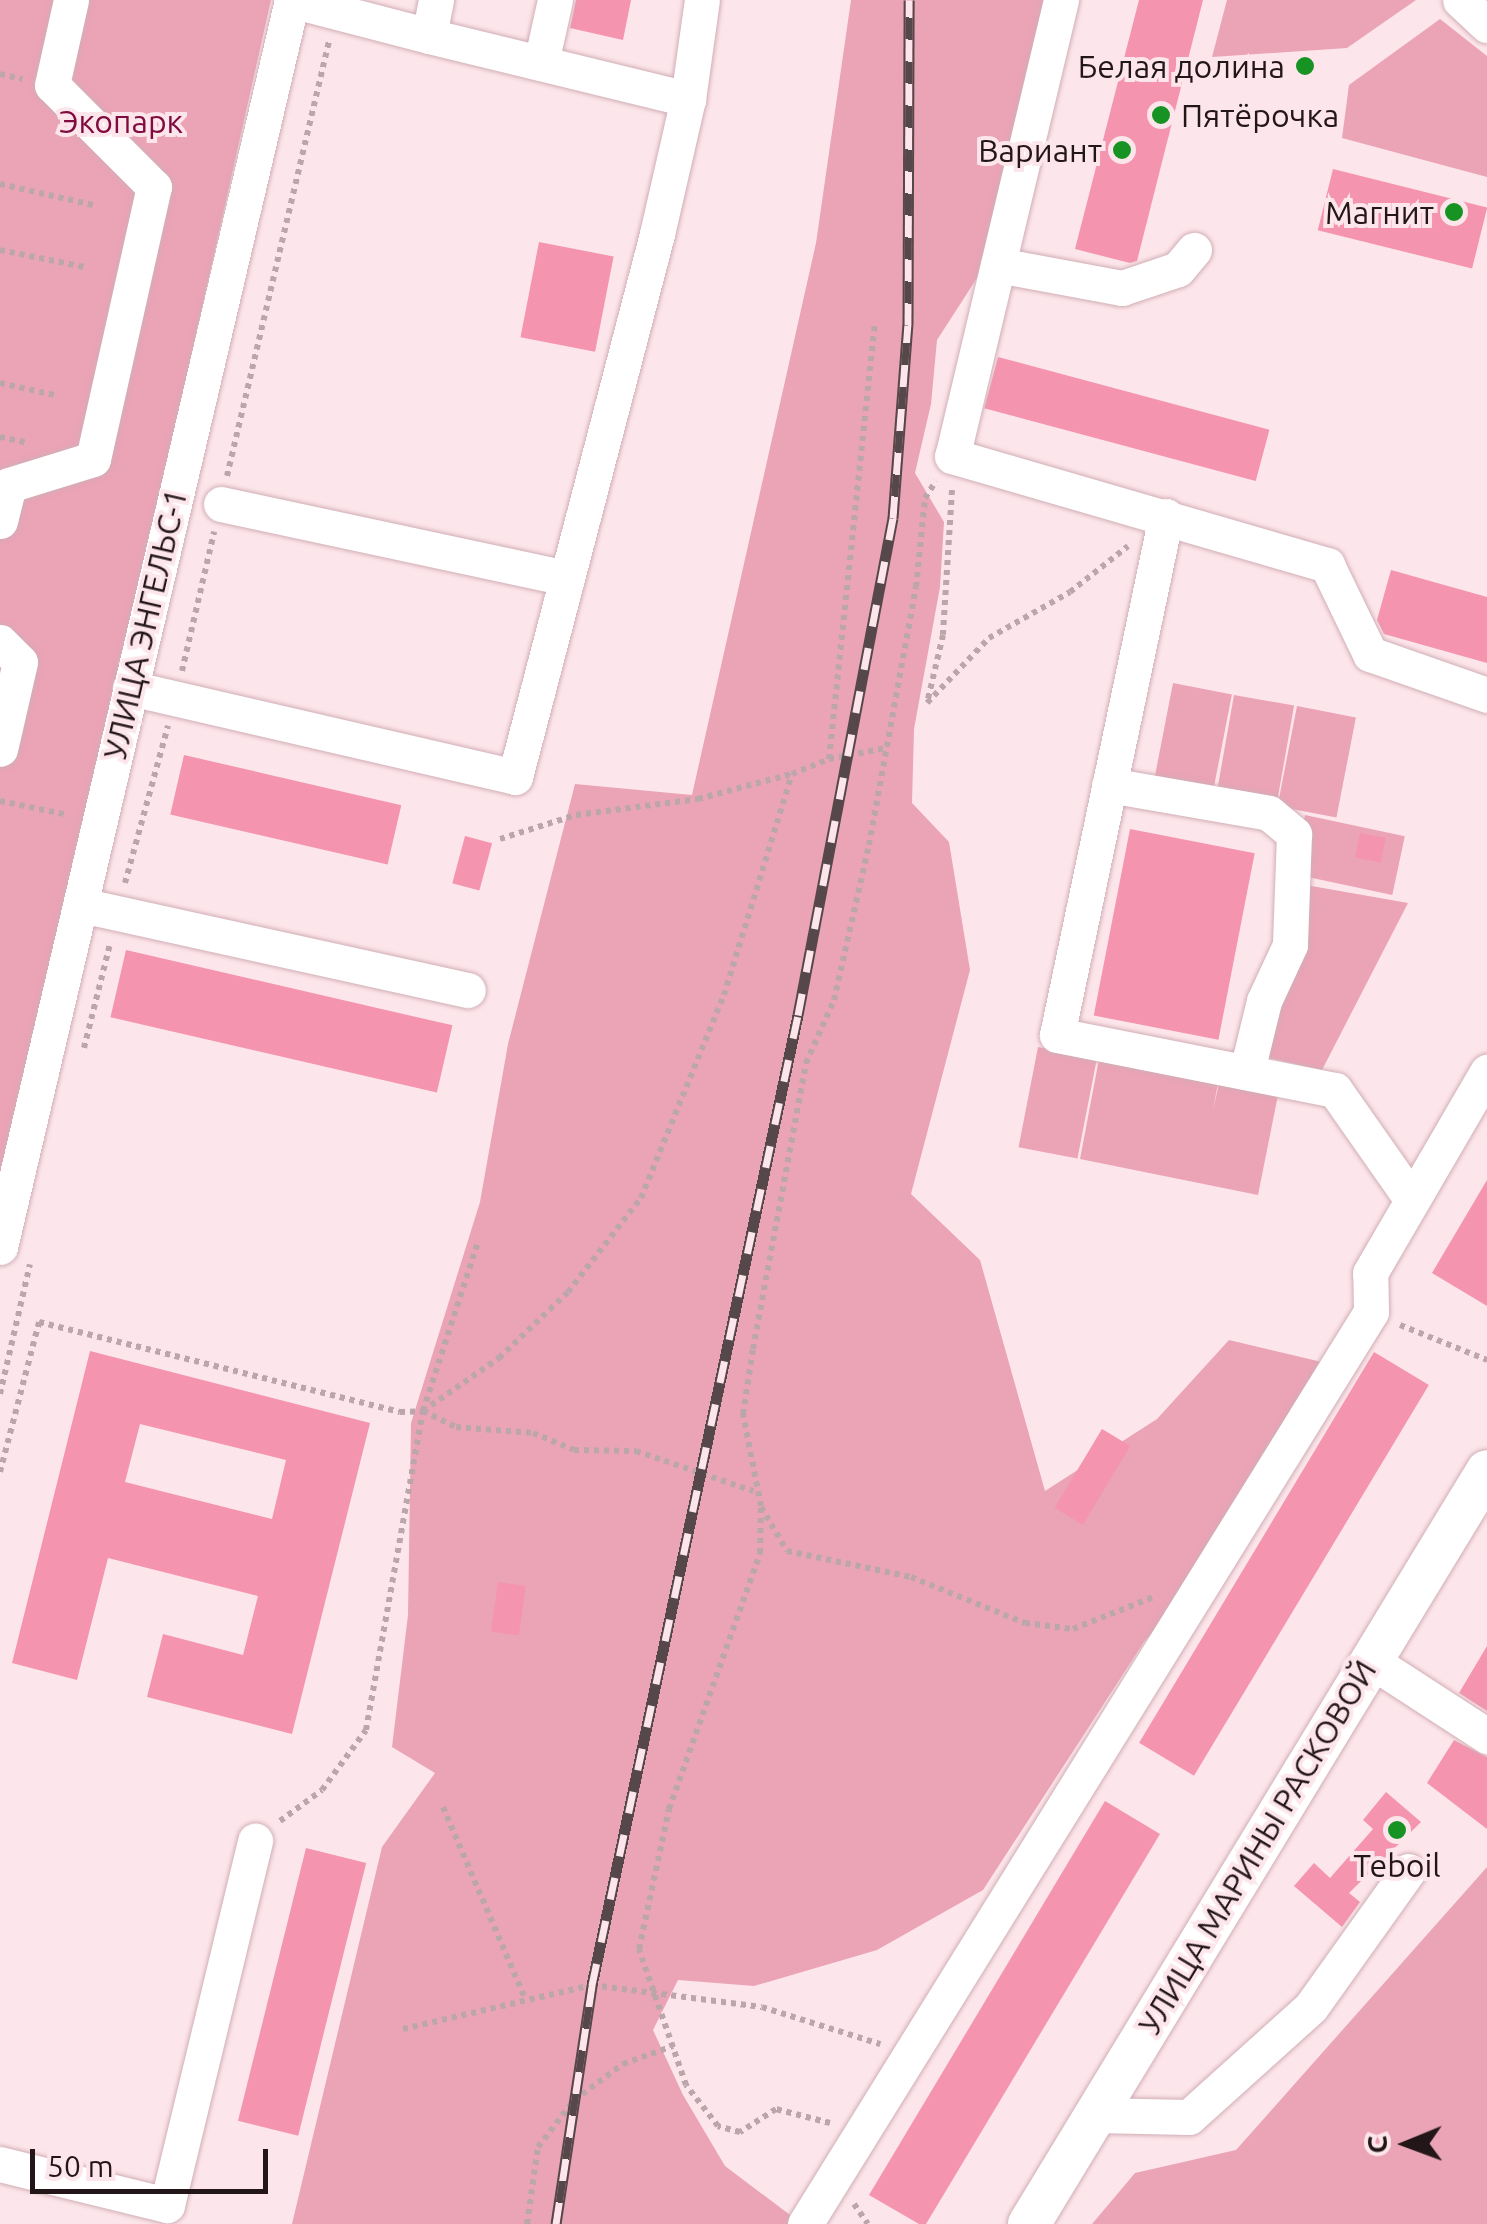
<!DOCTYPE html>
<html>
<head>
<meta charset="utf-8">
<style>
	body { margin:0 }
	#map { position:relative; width:1487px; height:2224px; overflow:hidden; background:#fde6eb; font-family:Ubuntu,sans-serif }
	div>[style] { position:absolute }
	.green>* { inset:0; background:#eba3b6; transform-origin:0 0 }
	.building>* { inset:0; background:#f494ae; transform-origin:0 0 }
	.path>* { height:6px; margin-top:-3px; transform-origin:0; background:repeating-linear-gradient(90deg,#bba7ab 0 5px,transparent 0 10px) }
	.roads { filter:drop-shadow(0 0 2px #d1aeb6) drop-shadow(0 0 2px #d1aeb6) }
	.minor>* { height:35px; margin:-17.5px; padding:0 17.5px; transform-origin:17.5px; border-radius:17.5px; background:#fff }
	.major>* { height:42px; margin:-21px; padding:0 21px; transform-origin:21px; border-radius:21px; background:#fff }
	.rail>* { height:11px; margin-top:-5.5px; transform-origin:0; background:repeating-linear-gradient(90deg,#fde6eb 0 22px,#56474a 0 44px); box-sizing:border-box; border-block:2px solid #56474a }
	.dots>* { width:28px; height:28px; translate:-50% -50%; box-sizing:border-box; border:5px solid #fde6eb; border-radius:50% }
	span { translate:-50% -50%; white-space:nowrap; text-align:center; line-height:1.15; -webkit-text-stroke:8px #fde6eb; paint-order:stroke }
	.poi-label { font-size:32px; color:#231619 }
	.right { translate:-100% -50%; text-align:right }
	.left { translate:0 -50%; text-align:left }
	.park-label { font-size:32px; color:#800c3f }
	.street-label { font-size:32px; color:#231619 }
	.north { position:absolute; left:1357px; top:2094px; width:100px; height:100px; -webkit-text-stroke:8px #fde6eb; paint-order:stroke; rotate:269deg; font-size:28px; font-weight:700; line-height:40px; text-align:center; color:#231619 }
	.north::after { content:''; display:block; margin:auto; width:35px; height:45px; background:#231619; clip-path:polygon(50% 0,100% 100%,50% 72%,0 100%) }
	.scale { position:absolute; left:30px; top:2149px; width:238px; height:45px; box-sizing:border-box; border:5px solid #231619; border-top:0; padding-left:12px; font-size:30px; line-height:35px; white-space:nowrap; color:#231619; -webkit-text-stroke:8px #fde6eb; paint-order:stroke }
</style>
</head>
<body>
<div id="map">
	<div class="green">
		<i style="clip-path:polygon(0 0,271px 0,66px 915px,0 1177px)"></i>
		<i style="clip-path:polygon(851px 0,1047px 0,977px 278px,937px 340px,931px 404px,915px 473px,944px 522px,940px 587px,914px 729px,912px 803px,949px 842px,970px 970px,911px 1194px,980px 1260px,1045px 1491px,1157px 1419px,1229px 1340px,1326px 1363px,1176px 1606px,1144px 1642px,983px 1890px,877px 1950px,754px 1986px,678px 1980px,653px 2030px,683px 2095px,725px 2166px,802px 2224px,292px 2224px,382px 1847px,435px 1773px,392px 1747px,408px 1615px,411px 1423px,480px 1202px,508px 1044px,575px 784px,692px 795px,816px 243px)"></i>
		<i style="clip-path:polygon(1227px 0,1416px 0,1347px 48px,1212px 57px)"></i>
		<i style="clip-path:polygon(1440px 19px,1487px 56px,1487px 177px,1342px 138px,1349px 85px)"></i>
		<i style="left:1173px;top:683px;width:60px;height:102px;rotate:11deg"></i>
		<i style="left:1234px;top:695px;width:61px;height:102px;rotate:10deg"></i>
		<i style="left:1297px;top:706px;width:60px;height:102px;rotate:11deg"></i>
		<i style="left:1305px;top:815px;width:102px;height:60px;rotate:12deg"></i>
		<i style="clip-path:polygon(1300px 884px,1408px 903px,1322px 1070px,1265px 1057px)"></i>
		<i style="left:1038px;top:1047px;width:60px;height:102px;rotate:11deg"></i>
		<i style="clip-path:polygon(1099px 1059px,1218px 1083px,1213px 1110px,1219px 1083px,1278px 1095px,1258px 1195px,1080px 1159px)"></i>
		<i style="clip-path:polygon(1487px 1867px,1487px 2224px,1092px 2224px,1135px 2173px,1236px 2150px)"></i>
	</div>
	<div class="building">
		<i style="clip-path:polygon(576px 0,631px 0,623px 40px,570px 28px)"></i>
		<i style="clip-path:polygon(1139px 0,1203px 0,1137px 261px,1130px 263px,1075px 249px)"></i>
		<i style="left:1333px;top:169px;width:159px;height:63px;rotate:14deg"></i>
		<i style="left:539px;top:242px;width:76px;height:97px;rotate:11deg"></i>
		<i style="left:998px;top:357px;width:281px;height:53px;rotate:15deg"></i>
		<i style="clip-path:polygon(1391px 570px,1487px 597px,1487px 663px,1384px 634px,1377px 620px)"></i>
		<i style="left:184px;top:755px;width:223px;height:61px;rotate:13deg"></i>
		<i style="left:1130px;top:829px;width:127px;height:190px;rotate:11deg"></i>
		<i style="left:1360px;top:833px;width:26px;height:25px;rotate:11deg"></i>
		<i style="left:465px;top:836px;width:28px;height:49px;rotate:15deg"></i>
		<i style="left:126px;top:950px;width:335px;height:69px;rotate:13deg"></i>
		<i style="clip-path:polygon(1487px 1180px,1487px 1306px,1432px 1273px)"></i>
		<i style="clip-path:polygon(evenodd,90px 1351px,370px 1423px,292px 1734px,147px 1697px,163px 1634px,243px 1655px,258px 1596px,108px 1558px,77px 1680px,12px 1663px,90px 1351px,140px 1424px,286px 1460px,272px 1519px,125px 1482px,140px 1424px)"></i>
		<i style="left:1374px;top:1352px;width:64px;height:456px;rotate:31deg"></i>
		<i style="left:1102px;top:1429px;width:33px;height:92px;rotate:31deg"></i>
		<i style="left:498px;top:1582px;width:28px;height:50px;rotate:8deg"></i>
		<i style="clip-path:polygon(1487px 1646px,1487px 1711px,1459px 1693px)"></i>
		<i style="clip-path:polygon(1454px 1740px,1487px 1757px,1487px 1829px,1427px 1783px)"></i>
		<i style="clip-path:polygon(1386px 1792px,1421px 1822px,1349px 1893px,1360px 1902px,1342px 1927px,1294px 1886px,1314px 1863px,1330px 1878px,1373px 1829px,1363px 1820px)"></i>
		<i style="clip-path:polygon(1105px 1801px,1160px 1834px,926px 2224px,919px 2224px,869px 2195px)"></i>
		<i style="left:306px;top:1848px;width:62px;height:281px;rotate:14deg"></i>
	</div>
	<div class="path">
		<i style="left:0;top:74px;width:23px;rotate:13deg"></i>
		<i style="left:0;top:184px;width:100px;rotate:12.7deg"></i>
		<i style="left:0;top:250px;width:86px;rotate:11.4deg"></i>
		<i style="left:0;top:383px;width:55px;rotate:12.5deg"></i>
		<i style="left:0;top:437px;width:29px;rotate:12deg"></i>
		<i style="left:227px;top:476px;width:448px;rotate:-76.8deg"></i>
		<i style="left:952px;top:490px;width:145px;rotate:93.6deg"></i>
		<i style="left:943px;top:635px;width:70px;rotate:103.2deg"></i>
		<i style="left:927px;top:703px;width:90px;rotate:-46.4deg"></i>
		<i style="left:989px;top:638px;width:93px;rotate:-29.6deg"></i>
		<i style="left:1070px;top:592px;width:74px;rotate:-38.4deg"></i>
		<i style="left:182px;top:671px;width:143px;rotate:-77deg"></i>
		<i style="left:829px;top:759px;width:58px;rotate:-10.9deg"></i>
		<i style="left:0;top:801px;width:69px;rotate:11.6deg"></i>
		<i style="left:500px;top:839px;width:80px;rotate:-17.5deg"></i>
		<i style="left:576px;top:815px;width:123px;rotate:-7.5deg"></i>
		<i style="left:698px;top:799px;width:96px;rotate:-15deg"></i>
		<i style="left:125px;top:883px;width:163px;rotate:-74.7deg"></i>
		<i style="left:84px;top:1048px;width:107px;rotate:-76deg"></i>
		<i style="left:1400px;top:1325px;width:94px;rotate:21.9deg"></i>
		<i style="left:0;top:1394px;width:133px;rotate:-77deg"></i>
		<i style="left:423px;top:1411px;width:93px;rotate:-34.9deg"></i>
		<i style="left:499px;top:1358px;width:95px;rotate:-43.7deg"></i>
		<i style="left:568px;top:1292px;width:119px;rotate:-52.2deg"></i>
		<i style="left:641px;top:1198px;width:219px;rotate:-67.8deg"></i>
		<i style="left:724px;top:995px;width:231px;rotate:-72.9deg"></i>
		<i style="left:792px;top:774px;width:40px;rotate:-22deg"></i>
		<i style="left:829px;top:759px;width:437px;rotate:-84deg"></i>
		<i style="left:0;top:1472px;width:155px;rotate:-75.4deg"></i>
		<i style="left:39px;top:1322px;width:372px;rotate:14deg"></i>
		<i style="left:400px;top:1412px;width:23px;rotate:-2deg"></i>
		<i style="left:423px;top:1411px;width:37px;rotate:26deg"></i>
		<i style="left:456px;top:1427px;width:77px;rotate:4.5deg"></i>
		<i style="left:533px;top:1433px;width:44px;rotate:22.5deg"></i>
		<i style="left:574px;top:1450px;width:62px;rotate:0.9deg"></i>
		<i style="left:636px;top:1451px;width:124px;rotate:18.9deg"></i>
		<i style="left:761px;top:1507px;width:51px;rotate:59.4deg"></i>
		<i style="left:787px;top:1551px;width:127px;rotate:11.8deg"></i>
		<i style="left:911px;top:1577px;width:123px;rotate:22deg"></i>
		<i style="left:1025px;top:1623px;width:48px;rotate:7.1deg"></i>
		<i style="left:1073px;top:1629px;width:89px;rotate:-21.7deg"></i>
		<i style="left:443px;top:1807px;width:208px;rotate:66.8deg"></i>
		<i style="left:280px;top:1821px;width:52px;rotate:-36.4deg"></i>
		<i style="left:322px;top:1790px;width:74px;rotate:-53.7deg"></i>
		<i style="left:366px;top:1730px;width:324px;rotate:-79.9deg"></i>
		<i style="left:423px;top:1411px;width:175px;rotate:-72deg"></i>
		<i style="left:403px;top:2029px;width:194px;rotate:-13.1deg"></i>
		<i style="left:592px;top:1985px;width:171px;rotate:7.4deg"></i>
		<i style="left:762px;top:2007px;width:124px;rotate:17.4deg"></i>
		<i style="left:830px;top:2123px;width:56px;rotate:-165.5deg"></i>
		<i style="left:776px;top:2109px;width:43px;rotate:147.4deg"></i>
		<i style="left:740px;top:2132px;width:23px;rotate:-165deg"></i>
		<i style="left:718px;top:2126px;width:52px;rotate:-128deg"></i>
		<i style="left:686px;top:2085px;width:144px;rotate:-109.1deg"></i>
		<i style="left:639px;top:1949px;width:143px;rotate:-77.9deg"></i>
		<i style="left:669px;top:1809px;width:272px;rotate:-70.4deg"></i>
		<i style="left:760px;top:1553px;width:47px;rotate:-88.8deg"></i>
		<i style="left:761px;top:1506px;width:94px;rotate:-101.1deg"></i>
		<i style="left:743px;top:1414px;width:66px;rotate:-81.3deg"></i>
		<i style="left:753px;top:1349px;width:291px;rotate:-79.5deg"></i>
		<i style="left:806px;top:1063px;width:69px;rotate:-66deg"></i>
		<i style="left:834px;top:1000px;width:159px;rotate:-77.3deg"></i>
		<i style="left:869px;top:845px;width:262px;rotate:-79.7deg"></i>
		<i style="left:916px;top:587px;width:89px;rotate:-84.2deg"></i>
		<i style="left:925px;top:498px;width:20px;rotate:-57deg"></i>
		<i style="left:854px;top:2204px;width:24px;rotate:55deg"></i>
		<i style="left:527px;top:2224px;width:78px;rotate:-81.9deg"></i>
		<i style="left:538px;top:2147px;width:59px;rotate:-52.5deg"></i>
		<i style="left:574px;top:2100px;width:61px;rotate:-36.3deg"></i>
		<i style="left:623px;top:2064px;width:53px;rotate:-19.8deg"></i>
	</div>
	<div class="roads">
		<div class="minor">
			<i style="left:291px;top:0;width:143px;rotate:14.6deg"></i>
			<i style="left:429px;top:36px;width:37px;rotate:-79deg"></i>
			<i style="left:1061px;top:0;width:469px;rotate:103.4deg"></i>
			<i style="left:952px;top:456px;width:391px;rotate:16.2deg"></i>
			<i style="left:1327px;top:565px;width:99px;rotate:64.2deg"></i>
			<i style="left:1370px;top:654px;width:124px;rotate:19.3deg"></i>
			<i style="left:1460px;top:0;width:37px;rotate:43deg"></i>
			<i style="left:429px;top:36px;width:267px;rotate:13.7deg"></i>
			<i style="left:541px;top:63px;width:65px;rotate:-77.5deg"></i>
			<i style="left:998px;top:265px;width:126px;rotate:10.5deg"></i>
			<i style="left:1122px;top:288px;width:59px;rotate:-18.7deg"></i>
			<i style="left:1178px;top:269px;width:25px;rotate:-50deg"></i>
			<i style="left:221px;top:504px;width:353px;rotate:12.1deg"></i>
			<i style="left:1166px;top:516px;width:530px;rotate:101.86deg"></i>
			<i style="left:1057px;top:1035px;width:283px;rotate:11.2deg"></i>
			<i style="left:1335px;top:1090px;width:134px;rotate:55deg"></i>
			<i style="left:0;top:521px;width:37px;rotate:-76deg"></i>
			<i style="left:9px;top:485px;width:88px;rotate:-17.2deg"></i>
			<i style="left:93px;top:459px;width:279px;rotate:-77.4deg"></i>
			<i style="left:154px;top:187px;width:144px;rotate:-135deg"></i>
			<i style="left:52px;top:85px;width:87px;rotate:-77.4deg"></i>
			<i style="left:0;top:642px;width:28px;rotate:45deg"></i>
			<i style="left:20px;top:662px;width:89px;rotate:102.9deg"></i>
			<i style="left:130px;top:688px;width:395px;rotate:13deg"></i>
			<i style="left:515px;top:777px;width:561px;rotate:-75.34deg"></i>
			<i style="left:657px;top:234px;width:139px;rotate:-77.1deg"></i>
			<i style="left:688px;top:99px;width:100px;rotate:-82deg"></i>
			<i style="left:1109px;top:785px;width:162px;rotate:9.9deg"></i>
			<i style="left:1269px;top:813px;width:33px;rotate:40deg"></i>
			<i style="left:1294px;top:834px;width:111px;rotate:92.1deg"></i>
			<i style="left:1290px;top:945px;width:62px;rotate:114.9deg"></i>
			<i style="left:1264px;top:1001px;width:72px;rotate:103.7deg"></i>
			<i style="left:81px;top:905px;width:396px;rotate:12.4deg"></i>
			<i style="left:0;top:1247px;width:1281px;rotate:-76.82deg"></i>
			<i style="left:1370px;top:1660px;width:140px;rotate:33deg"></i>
			<i style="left:1094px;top:2115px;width:95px;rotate:1.2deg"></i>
			<i style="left:1189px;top:2117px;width:164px;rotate:-42deg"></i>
			<i style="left:1311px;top:2007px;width:167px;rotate:-54.5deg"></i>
			<i style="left:0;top:2164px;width:172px;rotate:13.8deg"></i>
			<i style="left:167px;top:2205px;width:375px;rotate:-76.4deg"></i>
			<i style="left:805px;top:2224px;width:1073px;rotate:-58.18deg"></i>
			<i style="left:1371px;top:1312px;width:39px;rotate:-91deg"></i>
			<i style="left:1370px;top:1273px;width:233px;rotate:-59.8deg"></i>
		</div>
		<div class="major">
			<i style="left:1029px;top:2224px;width:881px;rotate:-58.69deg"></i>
		</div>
	</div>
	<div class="rail">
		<i style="left:556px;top:2224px;width:242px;rotate:-81.4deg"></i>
		<i style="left:592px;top:1985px;width:992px;rotate:-78.01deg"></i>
		<i style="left:798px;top:1015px;width:506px;rotate:-79.18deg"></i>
		<i style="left:893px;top:518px;width:194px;rotate:-85.6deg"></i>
		<i style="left:908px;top:325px;width:325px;rotate:-89.8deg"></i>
	</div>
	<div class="dots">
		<i style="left:1305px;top:66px;background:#169323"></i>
		<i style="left:1161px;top:115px;background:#169323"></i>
		<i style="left:1122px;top:150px;background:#169323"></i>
		<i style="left:1454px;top:212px;background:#169323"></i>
		<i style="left:1397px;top:1830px;background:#169323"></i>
	</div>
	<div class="poi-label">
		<span class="right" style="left:1285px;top:66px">Белая долина</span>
		<span class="left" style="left:1181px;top:115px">Пятёрочка</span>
		<span class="right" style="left:1102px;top:150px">Вариант</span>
		<span class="right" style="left:1434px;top:212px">Магнит</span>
		<span style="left:1397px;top:1865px">Teboil</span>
	</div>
	<div class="park-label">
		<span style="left:121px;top:121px">Экопарк</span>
	</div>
	<div class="street-label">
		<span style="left:145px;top:624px;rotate:-77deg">УЛИЦА ЭНГЕЛЬС-1</span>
		<span style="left:1257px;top:1847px;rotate:-59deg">УЛИЦА МАРИНЫ РАСКОВОЙ</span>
	</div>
	<div class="north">С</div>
	<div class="scale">50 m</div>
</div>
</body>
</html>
